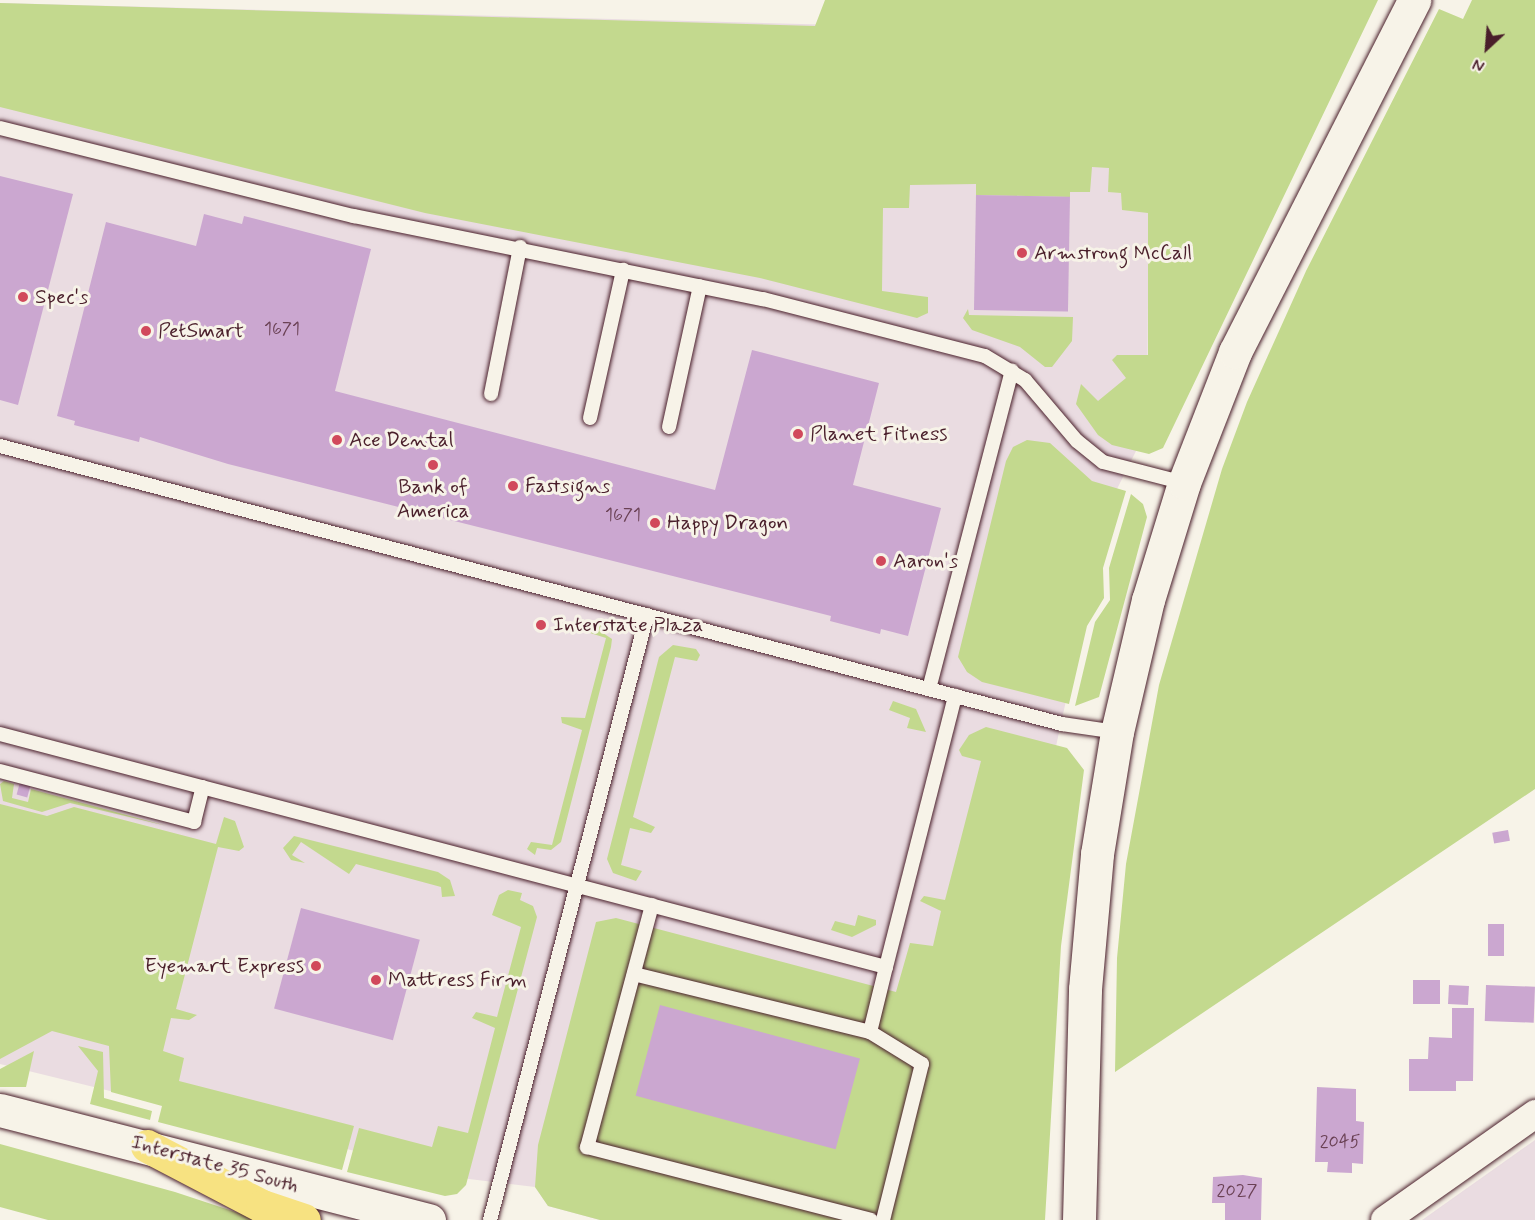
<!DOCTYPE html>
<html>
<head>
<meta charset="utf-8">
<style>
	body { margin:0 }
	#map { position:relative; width:1535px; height:1220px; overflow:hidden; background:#f7f3e8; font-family:Mynerve,sans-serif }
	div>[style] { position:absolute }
	.built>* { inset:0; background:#eadce1 }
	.green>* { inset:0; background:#c3d98e }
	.building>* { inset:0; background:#cba7d0; transform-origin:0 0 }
	.roads { filter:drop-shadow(0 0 2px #4a1f2b) drop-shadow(0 0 2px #4a1f2b) }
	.service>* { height:14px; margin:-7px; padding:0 7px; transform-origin:7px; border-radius:7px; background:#f7f3e8 }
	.minor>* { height:28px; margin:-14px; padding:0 14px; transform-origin:14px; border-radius:14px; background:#f7f3e8 }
	.secondary>* { height:33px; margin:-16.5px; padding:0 16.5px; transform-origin:16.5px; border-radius:16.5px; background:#f7f3e8 }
	.motorway>* { height:33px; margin:-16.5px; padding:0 16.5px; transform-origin:16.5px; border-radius:16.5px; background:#f7e281 }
	.dots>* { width:16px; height:16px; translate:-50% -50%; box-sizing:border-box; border:3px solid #f7f3e8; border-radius:50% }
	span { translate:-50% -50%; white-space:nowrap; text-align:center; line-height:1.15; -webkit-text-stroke:6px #f7f3e8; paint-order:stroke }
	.number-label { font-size:18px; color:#6a4154 }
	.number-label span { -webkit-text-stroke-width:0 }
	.poi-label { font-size:21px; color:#4a1f2b }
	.left { translate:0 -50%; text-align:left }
	.right { translate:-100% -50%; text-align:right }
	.street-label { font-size:21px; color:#4a1f2b }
	.north { position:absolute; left:1457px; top:18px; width:60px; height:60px; -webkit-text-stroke:4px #f7f3e8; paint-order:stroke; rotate:206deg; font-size:16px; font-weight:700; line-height:24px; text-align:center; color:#4a1f2b }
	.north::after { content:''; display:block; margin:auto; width:21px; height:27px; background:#4a1f2b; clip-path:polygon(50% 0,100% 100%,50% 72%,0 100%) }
</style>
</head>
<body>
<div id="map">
	<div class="built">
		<i style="clip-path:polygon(0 3px,1150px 33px,1147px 429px,1109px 505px,1042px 810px,1014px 1220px,600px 1220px,548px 1206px,535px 1187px,469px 1179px,0 1064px)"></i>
		<i style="clip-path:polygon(1535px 1140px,1535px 1220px,1422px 1220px)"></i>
	</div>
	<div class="green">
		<i style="clip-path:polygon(825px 0,1378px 0,1163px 448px,1149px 454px,1112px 445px,1098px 435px,1076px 404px,1081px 384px,1098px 401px,1126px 378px,1112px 360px,1117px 355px,1148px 355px,1148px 213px,1122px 210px,1121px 193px,1108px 192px,1109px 168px,1092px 167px,1090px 192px,1070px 192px,1070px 197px,976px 195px,976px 184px,910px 185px,909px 208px,883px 208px,882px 291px,928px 297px,928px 313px,917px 318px,760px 278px,425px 213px,0 107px,0 3px,815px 26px)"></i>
		<i style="clip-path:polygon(1472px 0,1535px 0,1535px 789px,1115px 1072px,1117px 958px,1126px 864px,1159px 685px,1222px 469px,1247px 402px,1306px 271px,1439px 9px,1463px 19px)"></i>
		<i style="clip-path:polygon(968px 309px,969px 315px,1073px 317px,1072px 341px,1052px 367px,1045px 367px,1020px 347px,972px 330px,963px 318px)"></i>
		<i style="clip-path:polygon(1027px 440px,1050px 443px,1092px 481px,1126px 491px,1103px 568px,1104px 598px,1087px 626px,1069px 704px,982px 682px,967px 672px,958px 657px,1006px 461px,1013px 447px)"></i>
		<i style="clip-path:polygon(1131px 494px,1143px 504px,1147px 517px,1099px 697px,1075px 706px,1095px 622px,1110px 600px,1109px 568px)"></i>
		<i style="clip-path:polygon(589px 622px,601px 624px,600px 631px,612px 639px,611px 647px,561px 842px,551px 850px,537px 848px,535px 855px,527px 849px,531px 842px,552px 845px,582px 730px,562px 723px,561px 717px,585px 718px,606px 638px,587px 632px)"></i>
		<i style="clip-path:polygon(673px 645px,696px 649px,700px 655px,697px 661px,675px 657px,633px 817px,655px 827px,651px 833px,630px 828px,621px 865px,642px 871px,636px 881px,613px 873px,607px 859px,659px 657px)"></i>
		<i style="clip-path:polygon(893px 701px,916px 709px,926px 732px,907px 728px,910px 718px,889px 710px)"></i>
		<i style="clip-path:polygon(986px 727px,1067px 748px,1084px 770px,1061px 946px,1045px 1220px,600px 1220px,548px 1206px,535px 1187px,538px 1145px,596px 922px,616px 918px,896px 992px,910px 943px,933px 946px,941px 911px,920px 901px,924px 896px,945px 900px,981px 761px,962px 756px,959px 750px,969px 735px)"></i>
		<i style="clip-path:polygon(4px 781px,14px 784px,12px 798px,28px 802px,31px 789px,167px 826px,70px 803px,42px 812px,3px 801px,0 784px)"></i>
		<i style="clip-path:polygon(0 804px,47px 816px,74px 807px,216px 844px,224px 817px,235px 821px,244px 847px,239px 851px,218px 847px,176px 1009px,197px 1015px,189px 1020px,171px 1018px,163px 1051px,184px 1058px,179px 1081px,354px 1126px,342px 1170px,158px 1122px,162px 1106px,111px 1092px,109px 1046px,52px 1031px,0 1059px)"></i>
		<i style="clip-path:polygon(294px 836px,438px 872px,450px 880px,455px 896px,442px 897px,441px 887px,356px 864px,349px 874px,301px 842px,292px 855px,305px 863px,291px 860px,283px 848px)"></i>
		<i style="clip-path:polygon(508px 890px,522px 893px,520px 900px,533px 906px,537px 917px,466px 1185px,457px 1194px,445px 1196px,347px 1172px,359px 1128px,432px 1147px,438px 1126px,468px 1133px,495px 1028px,472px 1018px,476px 1012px,497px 1017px,521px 927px,492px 915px,499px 895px)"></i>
		<i style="clip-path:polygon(858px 915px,876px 920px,876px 925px,852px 937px,831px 930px,835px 921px,855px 926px)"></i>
		<i style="clip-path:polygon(78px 1046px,103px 1052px,104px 1098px,152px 1111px,150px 1120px,90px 1104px,98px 1071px)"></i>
		<i style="clip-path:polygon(34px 1051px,26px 1087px,0 1087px,0 1069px)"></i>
		<i style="clip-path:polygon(0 1144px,175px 1192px,260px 1220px,48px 1220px,0 1207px)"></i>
	</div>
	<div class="building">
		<i style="clip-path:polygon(0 176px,73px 194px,18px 405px,0 400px)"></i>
		<i style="left:976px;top:195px;width:94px;height:115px;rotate:1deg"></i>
		<i style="clip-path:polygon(204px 214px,242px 224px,244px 216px,371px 249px,335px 391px,715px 490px,752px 350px,879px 383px,853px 485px,941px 508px,908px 636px,881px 629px,880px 634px,830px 621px,831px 616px,228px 464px,140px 437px,139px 442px,74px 425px,75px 421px,57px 416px,106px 222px,196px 246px)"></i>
		<i style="left:20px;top:782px;width:11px;height:13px;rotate:15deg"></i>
		<i style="left:1508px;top:830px;width:11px;height:16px;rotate:80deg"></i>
		<i style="left:301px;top:908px;width:123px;height:104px;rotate:15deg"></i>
		<i style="left:1488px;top:924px;width:16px;height:32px"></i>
		<i style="left:1413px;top:980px;width:27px;height:24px"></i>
		<i style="left:1449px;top:985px;width:20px;height:19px;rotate:3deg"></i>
		<i style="left:1486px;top:985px;width:49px;height:36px;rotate:2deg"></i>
		<i style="left:660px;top:1005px;width:207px;height:94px;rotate:15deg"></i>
		<i style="clip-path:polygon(1452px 1008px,1474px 1008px,1473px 1081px,1456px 1081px,1456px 1091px,1409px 1091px,1409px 1059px,1428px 1059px,1429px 1037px,1452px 1038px)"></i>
		<i style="clip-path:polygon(1317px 1087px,1356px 1089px,1356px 1121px,1364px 1122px,1363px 1164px,1352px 1163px,1352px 1173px,1327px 1172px,1328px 1162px,1315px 1162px)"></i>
		<i style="clip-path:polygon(1243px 1175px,1262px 1178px,1261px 1220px,1225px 1220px,1225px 1203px,1212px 1203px,1213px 1177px)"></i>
	</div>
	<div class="roads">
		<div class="service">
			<i style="left:0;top:128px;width:365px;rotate:14deg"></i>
			<i style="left:354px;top:216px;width:417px;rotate:11.5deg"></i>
			<i style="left:763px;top:299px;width:229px;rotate:14.4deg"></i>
			<i style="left:985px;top:356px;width:47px;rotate:31deg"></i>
			<i style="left:1025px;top:380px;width:80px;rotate:49.6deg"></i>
			<i style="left:1077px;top:441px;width:33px;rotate:39deg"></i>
			<i style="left:1103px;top:462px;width:84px;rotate:14.5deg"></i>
			<i style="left:491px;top:394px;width:150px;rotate:-78.8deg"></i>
			<i style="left:590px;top:418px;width:152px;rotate:-77.4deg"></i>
			<i style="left:669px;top:427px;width:144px;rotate:-77.6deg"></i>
			<i style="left:0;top:446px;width:1098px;rotate:14.67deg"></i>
			<i style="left:1062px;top:724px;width:56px;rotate:8.3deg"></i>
			<i style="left:929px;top:689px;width:329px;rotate:-75.4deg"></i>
			<i style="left:0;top:734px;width:916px;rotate:14.73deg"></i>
			<i style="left:886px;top:967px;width:280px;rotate:-75.7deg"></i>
			<i style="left:0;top:771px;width:201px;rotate:14.7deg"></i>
			<i style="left:194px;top:822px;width:36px;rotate:-76deg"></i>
			<i style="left:652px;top:905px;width:251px;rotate:105deg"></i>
			<i style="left:587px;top:1147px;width:293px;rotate:14.4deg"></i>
			<i style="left:634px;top:974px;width:243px;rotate:13.8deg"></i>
			<i style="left:490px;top:1220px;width:625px;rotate:-75.45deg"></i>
			<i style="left:883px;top:1220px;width:161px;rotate:-76deg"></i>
			<i style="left:922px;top:1064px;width:61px;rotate:-148.4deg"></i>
			<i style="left:870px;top:1032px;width:67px;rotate:-76.2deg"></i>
		</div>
		<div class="minor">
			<i style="left:1385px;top:1220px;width:184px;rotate:-35.2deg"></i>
		</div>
		<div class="secondary">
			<i style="left:0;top:1110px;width:443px;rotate:14.4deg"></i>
			<i style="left:1079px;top:1220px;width:231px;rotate:-88.5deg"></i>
			<i style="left:1085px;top:989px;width:136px;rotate:-84.9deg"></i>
			<i style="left:1097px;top:854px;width:124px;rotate:-80.7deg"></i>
			<i style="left:1117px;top:732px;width:136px;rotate:-76.8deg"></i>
			<i style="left:1148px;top:600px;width:122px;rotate:-72.9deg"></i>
			<i style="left:1184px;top:483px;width:141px;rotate:-68.7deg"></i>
			<i style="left:1235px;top:352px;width:395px;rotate:-63deg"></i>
		</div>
		<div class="motorway">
			<i style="left:147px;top:1146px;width:130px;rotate:27.6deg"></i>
			<i style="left:262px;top:1206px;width:44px;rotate:18.4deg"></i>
		</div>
	</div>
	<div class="dots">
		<i style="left:1022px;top:253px;background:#d1495b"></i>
		<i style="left:23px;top:297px;background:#d1495b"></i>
		<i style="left:146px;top:331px;background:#d1495b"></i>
		<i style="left:798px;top:434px;background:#d1495b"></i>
		<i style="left:337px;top:440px;background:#d1495b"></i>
		<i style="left:433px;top:465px;background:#d1495b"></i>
		<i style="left:513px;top:486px;background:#d1495b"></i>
		<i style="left:655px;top:523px;background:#d1495b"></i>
		<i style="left:881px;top:561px;background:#d1495b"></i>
		<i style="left:541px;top:625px;background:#d1495b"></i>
		<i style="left:316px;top:966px;background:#d1495b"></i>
		<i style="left:376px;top:980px;background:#d1495b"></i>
	</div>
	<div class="number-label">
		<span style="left:282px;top:329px">1671</span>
		<span style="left:623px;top:515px">1671</span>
		<span style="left:1340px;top:1142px">2045</span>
		<span style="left:1237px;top:1191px">2027</span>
	</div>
	<div class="poi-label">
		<span class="left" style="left:1034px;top:253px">Armstrong McCall</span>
		<span class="left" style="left:35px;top:297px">Spec's</span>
		<span class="left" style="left:158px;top:331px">PetSmart</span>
		<span class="left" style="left:810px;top:434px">Planet Fitness</span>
		<span class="left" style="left:349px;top:440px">Ace Dental</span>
		<span class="left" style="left:525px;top:486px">Fastsigns</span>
		<span style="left:433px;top:499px">Bank of<br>America</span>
		<span class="left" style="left:667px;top:523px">Happy Dragon</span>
		<span class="left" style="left:893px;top:561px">Aaron's</span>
		<span class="left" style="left:553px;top:625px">Interstate Plaza</span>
		<span class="right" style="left:304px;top:966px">Eyemart Express</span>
		<span class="left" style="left:388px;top:980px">Mattress Firm</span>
	</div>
	<div class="street-label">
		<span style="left:215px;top:1164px;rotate:15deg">Interstate 35 South</span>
	</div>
	<div class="north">N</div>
</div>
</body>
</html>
